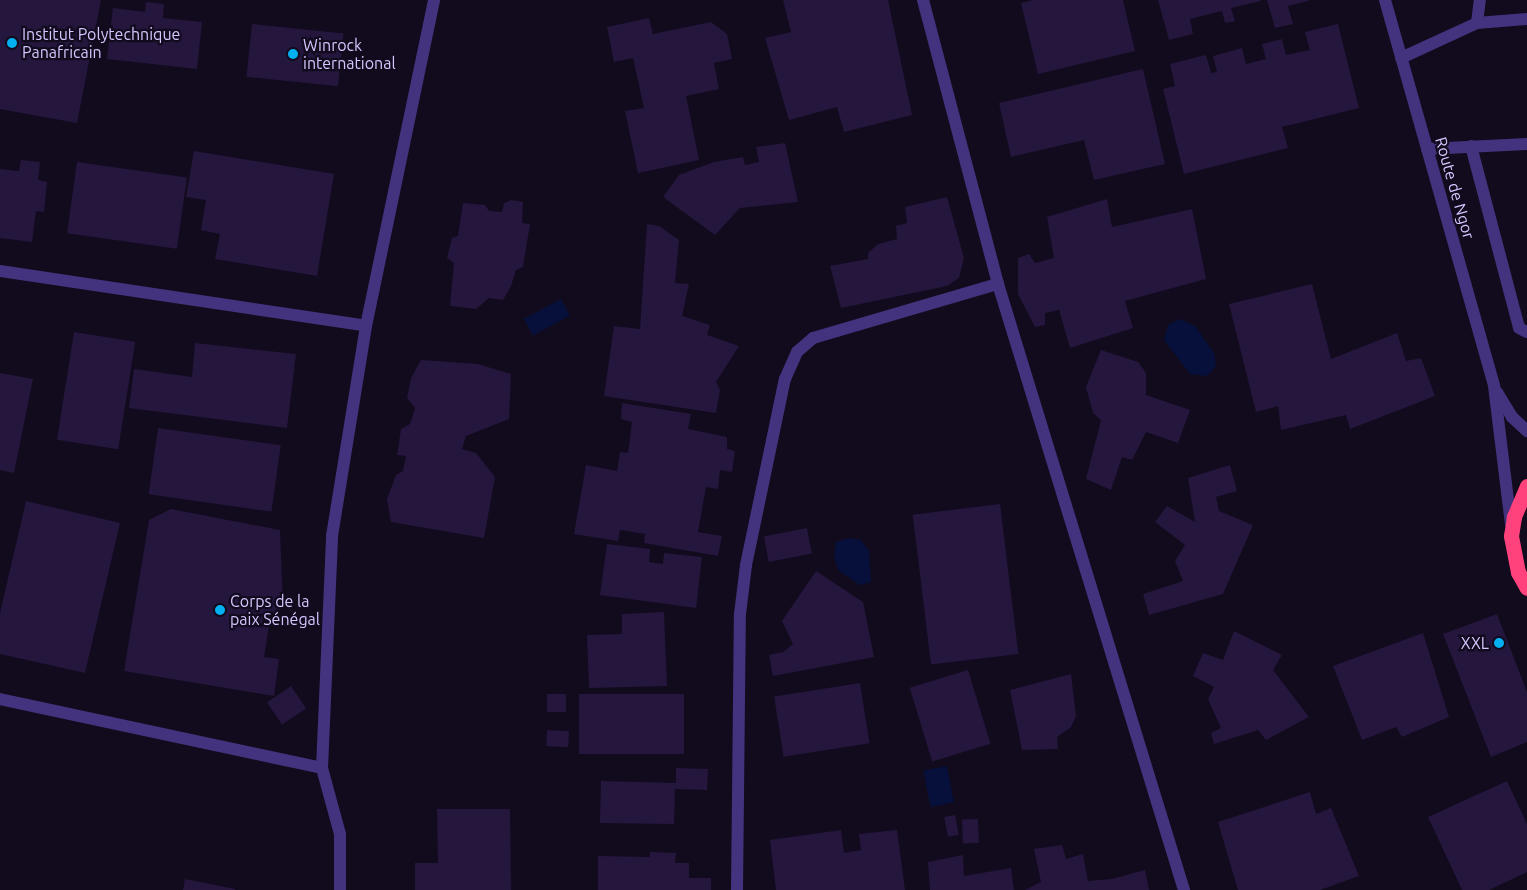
<!DOCTYPE html>
<html>
<head>
<meta charset="utf-8">
<style>
	body { margin:0 }
	#map { position:relative; width:1527px; height:890px; overflow:hidden; background:#110b1d; font-family:Ubuntu,sans-serif }
	div>[style] { position:absolute }
	.water>* { inset:0; background:#07103a; transform-origin:0 0 }
	.building>* { inset:0; background:#25163e; transform-origin:0 0 }
	.minor>* { height:12px; margin:-6px; padding:0 6px; transform-origin:6px; border-radius:6px; background:#43337e }
	.highway>* { height:15px; margin:-7.5px; padding:0 7.5px; transform-origin:7.5px; border-radius:7.5px; background:#ff417c }
	.dots>* { width:14px; height:14px; translate:-50% -50%; box-sizing:border-box; border:2px solid #110b1d; border-radius:50% }
	span { translate:-50% -50%; white-space:nowrap; text-align:center; line-height:1.15; -webkit-text-stroke:4.5px #110b1d; paint-order:stroke }
	.poi-label { font-size:16px; color:#d6c6ff }
	.left { translate:0 -50%; text-align:left }
	.right { translate:-100% -50%; text-align:right }
	.street-label { font-size:16px; color:#d6c6ff }
</style>
</head>
<body>
<div id="map">
	<div class="water">
		<i style="left:561px;top:299px;width:19px;height:42px;rotate:62deg"></i>
		<i style="clip-path:polygon(1180px 319px,1195px 326px,1214px 353px,1216px 366px,1207px 376px,1190px 374px,1164px 340px,1168px 325px)"></i>
		<i style="clip-path:polygon(849px 538px,861px 540px,869px 551px,871px 582px,860px 585px,838px 570px,834px 556px,836px 542px)"></i>
		<i style="left:947px;top:766px;width:37px;height:24px;rotate:79deg"></i>
	</div>
	<div class="building">
		<i style="clip-path:polygon(0 0,101px 0,77px 123px,0 109px)"></i>
		<i style="clip-path:polygon(783px 0,888px 0,912px 115px,844px 132px,837px 107px,789px 120px,765px 38px,791px 32px)"></i>
		<i style="clip-path:polygon(1033px 0,1123px 0,1135px 51px,1038px 74px,1021px 3px)"></i>
		<i style="clip-path:polygon(1158px 0,1261px 0,1261px 1px,1231px 8px,1235px 21px,1225px 23px,1222px 11px,1190px 19px,1193px 34px,1169px 40px)"></i>
		<i style="clip-path:polygon(1267px 0,1308px 0,1308px 1px,1288px 6px,1293px 24px,1275px 28px)"></i>
		<i style="clip-path:polygon(146px 2px,164px 4px,163px 18px,202px 22px,197px 69px,107px 59px,113px 8px,145px 12px)"></i>
		<i style="clip-path:polygon(649px 18px,653px 34px,711px 22px,727px 34px,732px 59px,714px 63px,719px 89px,686px 96px,699px 160px,638px 173px,625px 111px,644px 108px,633px 58px,614px 62px,607px 27px)"></i>
		<i style="left:252px;top:24px;width:92px;height:53px;rotate:6deg"></i>
		<i style="clip-path:polygon(1338px 24px,1359px 108px,1282px 127px,1288px 148px,1184px 174px,1163px 89px,1175px 86px,1170px 64px,1206px 55px,1211px 73px,1217px 72px,1213px 56px,1242px 48px,1246px 64px,1266px 59px,1262px 44px,1282px 39px,1286px 55px,1310px 50px,1305px 32px)"></i>
		<i style="clip-path:polygon(1143px 69px,1165px 164px,1094px 180px,1084px 140px,1011px 157px,999px 103px)"></i>
		<i style="clip-path:polygon(785px 143px,798px 202px,740px 208px,715px 235px,663px 197px,679px 175px,714px 162px,743px 157px,745px 165px,759px 162px,756px 147px)"></i>
		<i style="clip-path:polygon(194px 151px,334px 174px,317px 276px,215px 259px,220px 234px,201px 230px,206px 200px,186px 197px)"></i>
		<i style="clip-path:polygon(21px 160px,40px 162px,38px 180px,47px 182px,44px 212px,36px 211px,32px 242px,0 238px,0 169px,19px 171px)"></i>
		<i style="left:77px;top:162px;width:111px;height:72px;rotate:8deg"></i>
		<i style="clip-path:polygon(947px 197px,964px 258px,959px 278px,947px 286px,841px 308px,830px 266px,868px 259px,868px 253px,878px 244px,897px 239px,896px 226px,907px 223px,905px 207px)"></i>
		<i style="clip-path:polygon(1107px 199px,1112px 227px,1192px 209px,1206px 279px,1125px 301px,1133px 328px,1070px 348px,1059px 310px,1045px 313px,1045px 325px,1035px 327px,1018px 294px,1018px 258px,1029px 254px,1035px 263px,1054px 258px,1047px 217px)"></i>
		<i style="clip-path:polygon(511px 200px,523px 202px,522px 223px,530px 224px,523px 267px,516px 270px,511px 286px,503px 300px,489px 298px,476px 309px,450px 306px,454px 263px,447px 258px,452px 238px,458px 236px,463px 203px,485px 205px,489px 211px,502px 212px,504px 203px)"></i>
		<i style="clip-path:polygon(647px 224px,659px 226px,679px 240px,675px 283px,689px 284px,682px 316px,710px 325px,707px 335px,739px 346px,716px 382px,720px 390px,716px 413px,604px 396px,614px 326px,640px 329px)"></i>
		<i style="clip-path:polygon(1312px 284px,1331px 359px,1397px 333px,1406px 361px,1421px 358px,1435px 396px,1350px 429px,1346px 415px,1281px 430px,1278px 406px,1256px 412px,1229px 304px)"></i>
		<i style="left:74px;top:332px;width:62px;height:109px;rotate:9deg"></i>
		<i style="clip-path:polygon(195px 343px,296px 354px,287px 428px,129px 408px,134px 369px,192px 377px)"></i>
		<i style="clip-path:polygon(1101px 350px,1138px 362px,1146px 373px,1146px 395px,1190px 410px,1178px 443px,1146px 432px,1132px 460px,1122px 457px,1111px 490px,1086px 479px,1101px 420px,1093px 413px,1086px 387px)"></i>
		<i style="clip-path:polygon(421px 360px,478px 364px,511px 374px,509px 419px,466px 436px,462px 449px,476px 453px,495px 477px,484px 538px,391px 522px,387px 499px,396px 475px,403px 471px,406px 456px,397px 455px,401px 429px,410px 424px,415px 408px,407px 398px,411px 378px)"></i>
		<i style="clip-path:polygon(0 373px,33px 379px,14px 473px,0 470px)"></i>
		<i style="clip-path:polygon(622px 403px,691px 414px,688px 429px,727px 437px,727px 449px,735px 451px,732px 472px,720px 470px,718px 489px,706px 487px,698px 532px,722px 536px,718px 556px,644px 543px,645px 534px,620px 530px,618px 541px,574px 534px,586px 465px,617px 471px,620px 452px,628px 453px,632px 422px,621px 419px)"></i>
		<i style="left:158px;top:428px;width:124px;height:67px;rotate:8deg"></i>
		<i style="clip-path:polygon(1230px 465px,1237px 491px,1216px 497px,1219px 511px,1253px 525px,1223px 594px,1149px 615px,1143px 594px,1183px 581px,1175px 561px,1185px 545px,1155px 522px,1167px 506px,1195px 522px,1188px 478px)"></i>
		<i style="clip-path:polygon(26px 501px,120px 523px,85px 673px,0 654px,0 613px)"></i>
		<i style="left:1000px;top:504px;width:151px;height:88px;rotate:83deg"></i>
		<i style="clip-path:polygon(171px 509px,280px 530px,283px 607px,270px 620px,264px 657px,279px 659px,274px 696px,124px 671px,149px 520px)"></i>
		<i style="left:807px;top:528px;width:26px;height:44px;rotate:79deg"></i>
		<i style="clip-path:polygon(607px 544px,650px 549px,649px 562px,663px 564px,664px 553px,702px 557px,696px 608px,600px 595px)"></i>
		<i style="clip-path:polygon(816px 571px,863px 602px,874px 657px,773px 676px,769px 655px,783px 652px,793px 644px,782px 621px)"></i>
		<i style="clip-path:polygon(664px 612px,667px 686px,589px 688px,587px 635px,622px 634px,622px 614px)"></i>
		<i style="clip-path:polygon(1497px 614px,1527px 692px,1527px 742px,1491px 757px,1443px 634px)"></i>
		<i style="clip-path:polygon(1234px 631px,1282px 655px,1273px 670px,1309px 717px,1266px 740px,1258px 730px,1214px 744px,1211px 733px,1221px 728px,1208px 699px,1214px 687px,1193px 676px,1203px 653px,1223px 660px)"></i>
		<i style="clip-path:polygon(1423px 633px,1449px 717px,1402px 737px,1396px 727px,1362px 740px,1333px 666px)"></i>
		<i style="left:968px;top:670px;width:77px;height:61px;rotate:73deg"></i>
		<i style="clip-path:polygon(1071px 674px,1076px 716px,1071px 727px,1057px 737px,1058px 749px,1022px 750px,1010px 690px)"></i>
		<i style="left:860px;top:683px;width:61px;height:87px;rotate:81deg"></i>
		<i style="left:291px;top:686px;width:27px;height:29px;rotate:56deg"></i>
		<i style="left:547px;top:694px;width:19px;height:18px"></i>
		<i style="left:579px;top:694px;width:105px;height:60px"></i>
		<i style="left:547px;top:730px;width:22px;height:16px;rotate:3deg"></i>
		<i style="clip-path:polygon(676px 768px,708px 769px,707px 790px,675px 789px,674px 824px,600px 823px,601px 781px,676px 783px)"></i>
		<i style="clip-path:polygon(1507px 781px,1527px 824px,1527px 872px,1489px 890px,1462px 890px,1428px 817px)"></i>
		<i style="clip-path:polygon(1310px 792px,1316px 814px,1331px 808px,1359px 876px,1320px 890px,1238px 890px,1218px 822px)"></i>
		<i style="clip-path:polygon(437px 809px,510px 809px,511px 890px,415px 890px,415px 863px,438px 863px)"></i>
		<i style="left:955px;top:815px;width:20px;height:11px;rotate:79deg"></i>
		<i style="left:978px;top:819px;width:24px;height:16px;rotate:88deg"></i>
		<i style="clip-path:polygon(841px 830px,844px 853px,861px 850px,859px 834px,897px 830px,905px 890px,776px 890px,770px 840px)"></i>
		<i style="clip-path:polygon(1062px 845px,1066px 859px,1083px 854px,1088px 881px,1112px 879px,1145px 870px,1149px 890px,1025px 890px,1041px 882px,1034px 849px)"></i>
		<i style="clip-path:polygon(650px 852px,676px 853px,675px 863px,689px 863px,689px 878px,711px 878px,711px 890px,598px 890px,598px 856px,650px 857px)"></i>
		<i style="clip-path:polygon(963px 855px,964px 876px,1011px 868px,1014px 890px,930px 890px,928px 862px)"></i>
		<i style="clip-path:polygon(185px 879px,235px 889px,235px 890px,183px 890px)"></i>
	</div>
	<div class="minor">
		<i style="left:923px;top:0;width:294px;rotate:75.2deg"></i>
		<i style="left:998px;top:284px;width:634px;rotate:72.94deg"></i>
		<i style="left:1385px;top:0;width:401px;rotate:74.2deg"></i>
		<i style="left:1494px;top:386px;width:139px;rotate:83deg"></i>
		<i style="left:1477px;top:23px;width:23px;rotate:-83deg"></i>
		<i style="left:1401px;top:58px;width:84px;rotate:-24.7deg"></i>
		<i style="left:1477px;top:23px;width:50px;rotate:-4.6deg"></i>
		<i style="left:1471px;top:146px;width:188px;rotate:75.2deg"></i>
		<i style="left:1519px;top:328px;width:9px;rotate:27deg"></i>
		<i style="left:1427px;top:149px;width:100px;rotate:-2.9deg"></i>
		<i style="left:0;top:271px;width:370px;rotate:8.5deg"></i>
		<i style="left:1497px;top:392px;width:29px;rotate:59deg"></i>
		<i style="left:1512px;top:417px;width:21px;rotate:43deg"></i>
		<i style="left:0;top:699px;width:329px;rotate:12.1deg"></i>
		<i style="left:340px;top:890px;width:56px;rotate:-90deg"></i>
		<i style="left:340px;top:834px;width:68px;rotate:-105.3deg"></i>
		<i style="left:322px;top:768px;width:232px;rotate:-87.5deg"></i>
		<i style="left:332px;top:536px;width:213px;rotate:-80.8deg"></i>
		<i style="left:366px;top:326px;width:333px;rotate:-78.2deg"></i>
		<i style="left:737px;top:890px;width:276px;rotate:-89.4deg"></i>
		<i style="left:740px;top:614px;width:49px;rotate:-83deg"></i>
		<i style="left:746px;top:565px;width:190px;rotate:-78.2deg"></i>
		<i style="left:785px;top:379px;width:30px;rotate:-66deg"></i>
		<i style="left:797px;top:352px;width:21px;rotate:-41deg"></i>
		<i style="left:813px;top:338px;width:193px;rotate:-16.3deg"></i>
	</div>
	<div class="highway">
		<i style="left:1527px;top:486px;width:34px;rotate:113deg"></i>
		<i style="left:1514px;top:517px;width:19px;rotate:99deg"></i>
		<i style="left:1511px;top:536px;width:37px;rotate:79deg"></i>
		<i style="left:1518px;top:572px;width:18px;rotate:61deg"></i>
	</div>
	<div class="dots">
		<i style="left:12px;top:43px;background:#00b0f1"></i>
		<i style="left:293px;top:54px;background:#00b0f1"></i>
		<i style="left:220px;top:610px;background:#00b0f1"></i>
		<i style="left:1499px;top:643px;background:#00b0f1"></i>
	</div>
	<div class="poi-label">
		<span class="left" style="left:22px;top:43px">Institut Polytechnique<br>Panafricain</span>
		<span class="left" style="left:303px;top:54px">Winrock<br>international</span>
		<span class="left" style="left:230px;top:610px">Corps de la<br>paix Sénégal</span>
		<span class="right" style="left:1489px;top:643px">XXL</span>
	</div>
	<div class="street-label">
		<span style="left:1455px;top:188px;rotate:74deg">Route de Ngor</span>
	</div>
</div>
</body>
</html>
